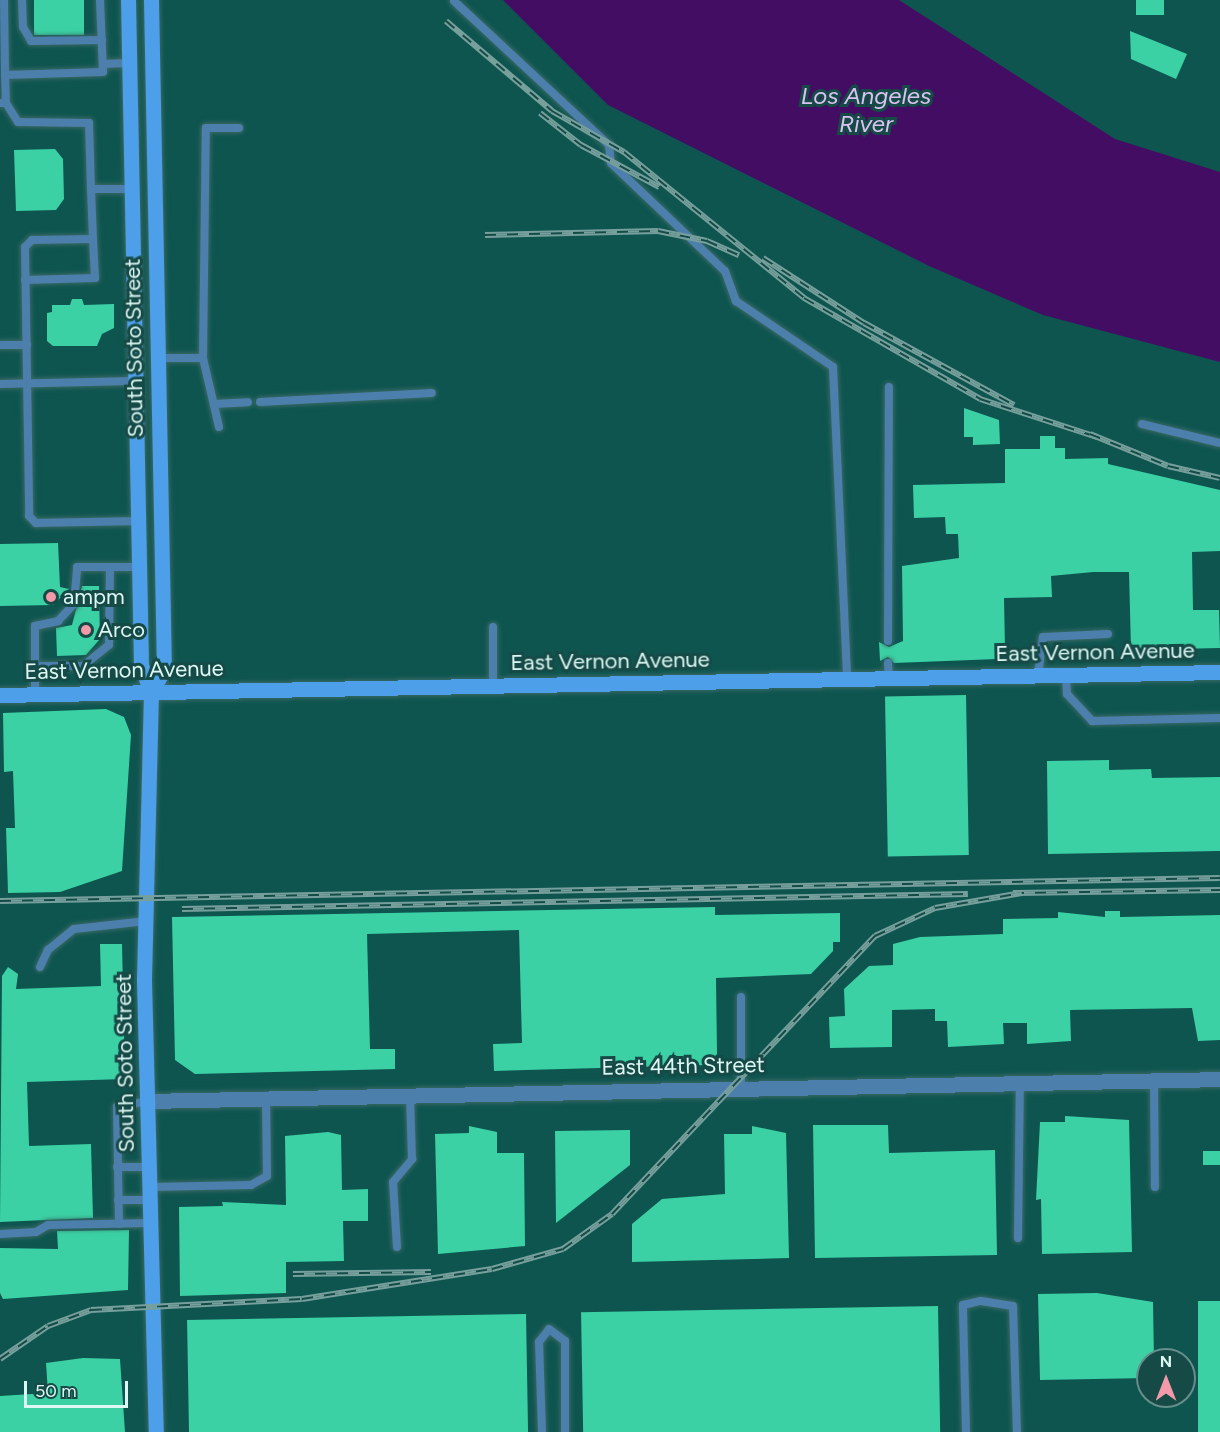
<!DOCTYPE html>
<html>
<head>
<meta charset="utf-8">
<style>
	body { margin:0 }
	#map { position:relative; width:1220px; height:1432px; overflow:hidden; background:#154a46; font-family:Figtree,sans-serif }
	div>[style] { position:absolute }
	.built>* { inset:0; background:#0e5550 }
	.water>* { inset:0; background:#440d64 }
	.building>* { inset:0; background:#3bd1a4; transform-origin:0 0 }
	.roads { filter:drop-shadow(0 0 2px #396965) drop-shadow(0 0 2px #396965) }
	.lane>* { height:8px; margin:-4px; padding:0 4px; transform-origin:4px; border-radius:4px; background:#4d7fad }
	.street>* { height:15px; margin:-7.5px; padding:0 7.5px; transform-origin:7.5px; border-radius:7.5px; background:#4d7fad }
	.secondary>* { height:15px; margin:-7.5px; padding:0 7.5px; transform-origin:7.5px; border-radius:7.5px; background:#4d9fe9 }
	.rail>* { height:6px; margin-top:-3px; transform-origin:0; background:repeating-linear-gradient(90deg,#154a46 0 11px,#779f9c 0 22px); box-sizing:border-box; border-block:2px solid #779f9c }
	.dots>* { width:16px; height:16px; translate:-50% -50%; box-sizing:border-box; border:3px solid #154a46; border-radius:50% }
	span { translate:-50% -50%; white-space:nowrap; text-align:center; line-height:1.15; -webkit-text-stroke:6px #154a46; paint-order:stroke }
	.street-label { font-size:22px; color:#ddf7f4 }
	.poi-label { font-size:22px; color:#ddf7f4 }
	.left { translate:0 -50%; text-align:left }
	.water-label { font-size:24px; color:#dac2f1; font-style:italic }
	.north { position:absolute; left:1136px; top:1348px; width:60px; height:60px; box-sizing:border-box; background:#154a46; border:2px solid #658f8c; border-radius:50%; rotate:0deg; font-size:16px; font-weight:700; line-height:24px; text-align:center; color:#ddf7f4 }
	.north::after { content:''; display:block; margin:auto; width:21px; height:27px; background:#f39aaa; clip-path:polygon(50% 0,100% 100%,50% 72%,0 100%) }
	.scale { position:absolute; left:24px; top:1381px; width:104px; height:27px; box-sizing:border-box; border:3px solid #ddf7f4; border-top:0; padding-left:8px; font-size:18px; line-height:21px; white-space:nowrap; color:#ddf7f4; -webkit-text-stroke:4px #154a46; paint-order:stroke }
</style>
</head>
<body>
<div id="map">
	<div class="built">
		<i style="clip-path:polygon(evenodd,0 0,1220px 0,1220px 1432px,0 1432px,0 0,1148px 1360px,1184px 1360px,1184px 1396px,1148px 1396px,1148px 1360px)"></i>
	</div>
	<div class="water">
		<i style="clip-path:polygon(503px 0,899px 0,1115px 139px,1220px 172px,1220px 362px,1043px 315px,929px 266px,608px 105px)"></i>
	</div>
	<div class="building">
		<i style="left:34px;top:0;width:50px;height:35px"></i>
		<i style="left:1136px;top:0;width:28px;height:15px"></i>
		<i style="clip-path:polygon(1130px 31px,1187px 54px,1176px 79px,1131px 59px)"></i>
		<i style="clip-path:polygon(55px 149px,63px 159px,64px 199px,56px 210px,16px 211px,14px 150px)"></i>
		<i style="clip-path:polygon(72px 299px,82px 299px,84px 305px,114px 304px,114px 328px,102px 334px,97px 346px,53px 346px,47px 341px,47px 313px,52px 312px,52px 305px,70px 305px)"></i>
		<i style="clip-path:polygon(964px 408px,999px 420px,1000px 444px,973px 445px,973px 437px,964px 437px)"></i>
		<i style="clip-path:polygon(1040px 436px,1055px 436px,1055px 448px,1065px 448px,1065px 459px,1108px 458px,1108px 464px,1220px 490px,1220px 551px,1192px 552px,1193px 610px,1219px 610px,1220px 648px,1131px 650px,1129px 572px,1093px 572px,1051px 576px,1052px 597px,1004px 598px,1005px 649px,997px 650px,997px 659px,894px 663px,888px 657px,880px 661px,879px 642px,889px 647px,903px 641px,902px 566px,959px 558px,958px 534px,946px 534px,945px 517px,914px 518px,913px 485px,1005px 483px,1005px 449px,1040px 449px)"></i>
		<i style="clip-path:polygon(58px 543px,60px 587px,69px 589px,53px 605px,0 606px,0 544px)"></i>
		<i style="clip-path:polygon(82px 586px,99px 586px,100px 639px,86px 655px,57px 656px,56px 628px,72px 625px)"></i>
		<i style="left:966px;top:695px;width:160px;height:81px;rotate:89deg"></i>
		<i style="clip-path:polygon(106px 709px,124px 717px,131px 735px,122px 871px,60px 892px,8px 893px,6px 828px,15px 828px,13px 771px,4px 772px,3px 713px)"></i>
		<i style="clip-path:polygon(1109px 760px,1109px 770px,1151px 769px,1152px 778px,1220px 777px,1220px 851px,1048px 854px,1047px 761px)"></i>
		<i style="clip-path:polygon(715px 907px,715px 915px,840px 913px,840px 942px,833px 942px,833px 951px,811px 974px,716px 978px,717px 1054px,708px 1065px,494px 1071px,493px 1044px,522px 1043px,519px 930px,367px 934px,370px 1049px,395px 1049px,395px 1069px,195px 1074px,175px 1060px,172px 917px)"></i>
		<i style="clip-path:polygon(1105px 911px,1120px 911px,1120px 917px,1220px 915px,1220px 1040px,1198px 1041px,1192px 1008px,1070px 1010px,1071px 1041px,1027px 1044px,1027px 1023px,1003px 1023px,1004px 1044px,948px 1047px,947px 1021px,935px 1021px,935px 1009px,892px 1010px,892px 1047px,830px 1048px,829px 1017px,845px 1016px,844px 989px,869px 966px,893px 965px,893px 944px,920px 937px,1003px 934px,1003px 919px,1058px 918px,1058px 912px,1105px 917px)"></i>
		<i style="clip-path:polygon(100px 944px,122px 944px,125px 1079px,27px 1082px,29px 1146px,91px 1144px,93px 1218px,0 1222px,2px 976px,8px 967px,18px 974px,16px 989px,101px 986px)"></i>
		<i style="clip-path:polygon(1065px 1116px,1129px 1120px,1132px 1252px,1042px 1254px,1041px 1199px,1036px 1200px,1040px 1122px,1065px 1122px)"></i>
		<i style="clip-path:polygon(813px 1125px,888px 1125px,889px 1153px,995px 1150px,997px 1255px,815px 1258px)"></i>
		<i style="clip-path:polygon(469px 1126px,497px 1132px,497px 1153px,524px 1153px,525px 1246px,438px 1254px,435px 1134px,469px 1133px)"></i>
		<i style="clip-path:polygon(752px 1126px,786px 1133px,789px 1258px,632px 1262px,632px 1224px,662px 1199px,725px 1194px,724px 1134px,752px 1134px)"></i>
		<i style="clip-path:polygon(630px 1130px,630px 1165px,556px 1223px,555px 1131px)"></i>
		<i style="clip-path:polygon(328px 1132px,341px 1135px,342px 1190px,368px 1189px,368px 1221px,343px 1221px,344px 1261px,286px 1262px,286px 1293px,180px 1296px,179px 1207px,223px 1206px,222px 1202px,286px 1205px,285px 1136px)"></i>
		<i style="left:1203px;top:1151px;width:17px;height:14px"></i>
		<i style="clip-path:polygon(129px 1230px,128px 1290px,3px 1299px,0 1293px,0 1248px,58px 1249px,57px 1231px)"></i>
		<i style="clip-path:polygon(1097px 1293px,1153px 1302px,1154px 1360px,1148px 1360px,1148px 1378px,1040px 1380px,1038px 1294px)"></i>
		<i style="left:1198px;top:1301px;width:22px;height:131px"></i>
		<i style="left:938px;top:1306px;width:126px;height:357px;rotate:89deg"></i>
		<i style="left:526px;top:1314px;width:118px;height:339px;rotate:89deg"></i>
		<i style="clip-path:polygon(83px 1358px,120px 1359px,125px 1432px,0 1432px,0 1396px,48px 1393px,46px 1363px)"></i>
	</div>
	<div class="roads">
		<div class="lane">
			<i style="left:4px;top:0;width:75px;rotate:89.2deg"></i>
			<i style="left:5px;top:75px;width:98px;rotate:-1.8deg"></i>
			<i style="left:103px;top:72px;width:72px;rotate:-92.4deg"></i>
			<i style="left:22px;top:0;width:27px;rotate:88deg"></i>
			<i style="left:23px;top:27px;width:16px;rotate:60deg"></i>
			<i style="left:31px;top:41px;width:71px;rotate:-0.8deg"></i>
			<i style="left:454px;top:1px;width:212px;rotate:42.9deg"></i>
			<i style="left:609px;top:145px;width:18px;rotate:84deg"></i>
			<i style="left:611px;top:163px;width:157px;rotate:43.5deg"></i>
			<i style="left:725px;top:271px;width:32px;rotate:70deg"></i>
			<i style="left:736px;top:301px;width:117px;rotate:34.2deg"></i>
			<i style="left:833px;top:367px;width:312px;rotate:87.4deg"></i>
			<i style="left:103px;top:64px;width:26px;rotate:-2deg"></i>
			<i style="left:5px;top:75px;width:28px;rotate:88deg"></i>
			<i style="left:0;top:103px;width:6px"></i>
			<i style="left:6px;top:103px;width:22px;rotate:58deg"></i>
			<i style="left:18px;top:122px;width:71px;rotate:0.8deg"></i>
			<i style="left:89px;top:123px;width:66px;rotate:88.3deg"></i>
			<i style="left:91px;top:189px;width:40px"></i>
			<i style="left:91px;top:189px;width:50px;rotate:87.7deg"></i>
			<i style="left:93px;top:239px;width:61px;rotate:179.1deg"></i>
			<i style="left:32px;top:240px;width:10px;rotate:135deg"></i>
			<i style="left:25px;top:247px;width:269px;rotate:89.1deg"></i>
			<i style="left:29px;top:516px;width:10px;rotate:45deg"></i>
			<i style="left:36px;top:523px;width:102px;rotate:-1.1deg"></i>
			<i style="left:25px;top:280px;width:70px;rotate:-1.6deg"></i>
			<i style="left:95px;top:278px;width:39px;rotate:-93deg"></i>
			<i style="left:0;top:345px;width:27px"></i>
			<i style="left:157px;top:358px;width:46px"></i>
			<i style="left:0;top:384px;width:134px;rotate:-1.3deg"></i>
			<i style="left:260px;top:402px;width:172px;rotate:-3deg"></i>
			<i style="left:214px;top:404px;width:34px;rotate:-3deg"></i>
			<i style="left:1142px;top:424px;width:80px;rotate:13.7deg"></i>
			<i style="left:219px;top:427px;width:71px;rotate:-103.1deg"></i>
			<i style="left:203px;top:358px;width:230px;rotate:-89.3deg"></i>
			<i style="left:206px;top:128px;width:33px"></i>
			<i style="left:493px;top:627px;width:59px;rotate:90deg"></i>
			<i style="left:888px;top:641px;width:254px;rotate:-89.8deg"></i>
			<i style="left:888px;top:663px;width:16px;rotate:86deg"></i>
			<i style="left:35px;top:666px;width:48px"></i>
			<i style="left:83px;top:666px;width:33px;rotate:-39deg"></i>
			<i style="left:109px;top:645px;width:78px;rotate:-89.3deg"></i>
			<i style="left:1066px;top:675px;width:19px;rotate:87deg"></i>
			<i style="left:1067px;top:694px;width:37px;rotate:47deg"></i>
			<i style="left:1092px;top:721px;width:128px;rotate:-1.3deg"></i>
			<i style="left:1038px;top:676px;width:39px;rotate:-83deg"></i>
			<i style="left:1043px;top:637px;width:65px;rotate:-2.6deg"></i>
			<i style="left:35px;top:694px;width:68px;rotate:-90deg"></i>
			<i style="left:35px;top:626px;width:24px;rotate:-12deg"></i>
			<i style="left:58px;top:621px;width:23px;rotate:-47deg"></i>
			<i style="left:74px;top:604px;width:37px;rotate:-85deg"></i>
			<i style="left:77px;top:567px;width:63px"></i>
			<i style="left:40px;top:967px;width:19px;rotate:-65deg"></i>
			<i style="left:48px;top:950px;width:33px;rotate:-39deg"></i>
			<i style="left:74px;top:929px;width:73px;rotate:-6.3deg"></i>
			<i style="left:741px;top:997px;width:90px;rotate:90deg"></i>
			<i style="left:1154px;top:1080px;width:107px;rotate:89.5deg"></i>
			<i style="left:117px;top:1167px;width:32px"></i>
			<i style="left:150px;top:1187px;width:101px;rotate:-1.1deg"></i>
			<i style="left:251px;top:1185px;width:18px;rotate:-29deg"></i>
			<i style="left:267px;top:1176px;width:78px;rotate:-90.7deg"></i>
			<i style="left:118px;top:1200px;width:32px"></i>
			<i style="left:119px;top:1224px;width:117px;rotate:-91deg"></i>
			<i style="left:117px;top:1107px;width:31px;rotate:-11deg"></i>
			<i style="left:0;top:1234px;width:36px;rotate:-3deg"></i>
			<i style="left:36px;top:1232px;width:14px;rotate:-30deg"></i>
			<i style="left:48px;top:1225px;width:103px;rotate:-1.1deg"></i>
			<i style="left:1018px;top:1238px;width:156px;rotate:-89.3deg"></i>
			<i style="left:397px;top:1247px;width:65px;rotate:-93.5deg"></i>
			<i style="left:393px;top:1182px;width:30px;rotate:-50deg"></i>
			<i style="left:412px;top:1159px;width:65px;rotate:-91.8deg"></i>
			<i style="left:542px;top:1432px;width:90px;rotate:-91.9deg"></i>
			<i style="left:539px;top:1342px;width:16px;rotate:-52deg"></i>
			<i style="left:549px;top:1329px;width:20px;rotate:37deg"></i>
			<i style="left:565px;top:1341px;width:91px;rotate:90deg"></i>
			<i style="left:966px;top:1432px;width:127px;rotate:-91.4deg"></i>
			<i style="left:963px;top:1305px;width:18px;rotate:-13deg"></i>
			<i style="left:981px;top:1301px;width:32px;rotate:9deg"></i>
			<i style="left:1013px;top:1306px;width:126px;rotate:88.2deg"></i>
		</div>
		<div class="street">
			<i style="left:147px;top:1101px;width:1073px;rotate:-1.17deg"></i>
		</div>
		<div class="secondary">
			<i style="left:128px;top:0;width:665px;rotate:88.88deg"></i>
			<i style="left:141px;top:665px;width:29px;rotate:70deg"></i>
			<i style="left:151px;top:692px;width:289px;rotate:91.4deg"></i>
			<i style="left:144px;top:981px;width:451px;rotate:88.5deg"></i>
			<i style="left:151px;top:0;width:669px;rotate:88.89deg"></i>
			<i style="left:164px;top:669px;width:26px;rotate:119deg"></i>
			<i style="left:0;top:695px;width:1220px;rotate:-1.08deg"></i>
		</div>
	</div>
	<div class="rail">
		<i style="left:446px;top:21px;width:139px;rotate:40.3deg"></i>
		<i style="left:552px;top:111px;width:83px;rotate:29.7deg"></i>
		<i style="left:624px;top:152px;width:232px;rotate:39deg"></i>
		<i style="left:804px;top:298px;width:203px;rotate:29.8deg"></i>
		<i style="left:980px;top:399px;width:123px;rotate:18deg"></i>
		<i style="left:540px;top:113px;width:52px;rotate:38deg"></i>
		<i style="left:581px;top:145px;width:89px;rotate:28.3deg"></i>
		<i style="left:485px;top:235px;width:173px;rotate:-1.3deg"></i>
		<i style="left:658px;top:231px;width:50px;rotate:11.5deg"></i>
		<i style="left:707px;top:241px;width:35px;rotate:24deg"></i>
		<i style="left:763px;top:258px;width:120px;rotate:32.8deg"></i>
		<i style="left:864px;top:323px;width:171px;rotate:28.7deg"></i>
		<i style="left:1090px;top:434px;width:84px;rotate:22.3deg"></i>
		<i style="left:1168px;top:466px;width:53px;rotate:13deg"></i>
		<i style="left:1013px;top:893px;width:207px;rotate:-0.8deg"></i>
		<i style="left:0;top:901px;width:1220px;rotate:-1.08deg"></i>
		<i style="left:182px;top:909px;width:786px;rotate:-1.09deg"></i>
		<i style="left:293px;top:1274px;width:138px;rotate:-0.8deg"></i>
		<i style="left:0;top:1359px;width:58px;rotate:-34.5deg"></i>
		<i style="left:48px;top:1326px;width:46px;rotate:-20.4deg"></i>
		<i style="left:91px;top:1310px;width:211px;rotate:-3deg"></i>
		<i style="left:302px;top:1299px;width:192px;rotate:-9deg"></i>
		<i style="left:492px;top:1269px;width:74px;rotate:-15.7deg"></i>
		<i style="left:563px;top:1249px;width:60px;rotate:-35.5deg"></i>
		<i style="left:612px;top:1214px;width:383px;rotate:-46.6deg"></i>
		<i style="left:875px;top:936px;width:66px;rotate:-25deg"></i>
		<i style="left:935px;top:908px;width:88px;rotate:-9.8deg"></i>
	</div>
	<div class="dots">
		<i style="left:51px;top:597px;background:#f39aaa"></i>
		<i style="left:86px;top:630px;background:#f39aaa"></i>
	</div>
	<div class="street-label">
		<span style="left:134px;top:348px;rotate:-91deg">South Soto Street</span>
		<span style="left:1095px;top:652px;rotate:-1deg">East Vernon Avenue</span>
		<span style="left:610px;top:661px;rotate:-1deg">East Vernon Avenue</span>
		<span style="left:124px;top:670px;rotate:-1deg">East Vernon Avenue</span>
		<span style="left:125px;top:1063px;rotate:-91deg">South Soto Street</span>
		<span style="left:683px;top:1066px;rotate:-1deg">East 44th Street</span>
	</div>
	<div class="poi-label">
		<span class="left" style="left:63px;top:597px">ampm</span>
		<span class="left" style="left:98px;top:630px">Arco</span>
	</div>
	<div class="water-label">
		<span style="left:866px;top:110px">Los Angeles<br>River</span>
	</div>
	<div class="north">N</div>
	<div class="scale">50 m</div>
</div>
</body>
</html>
